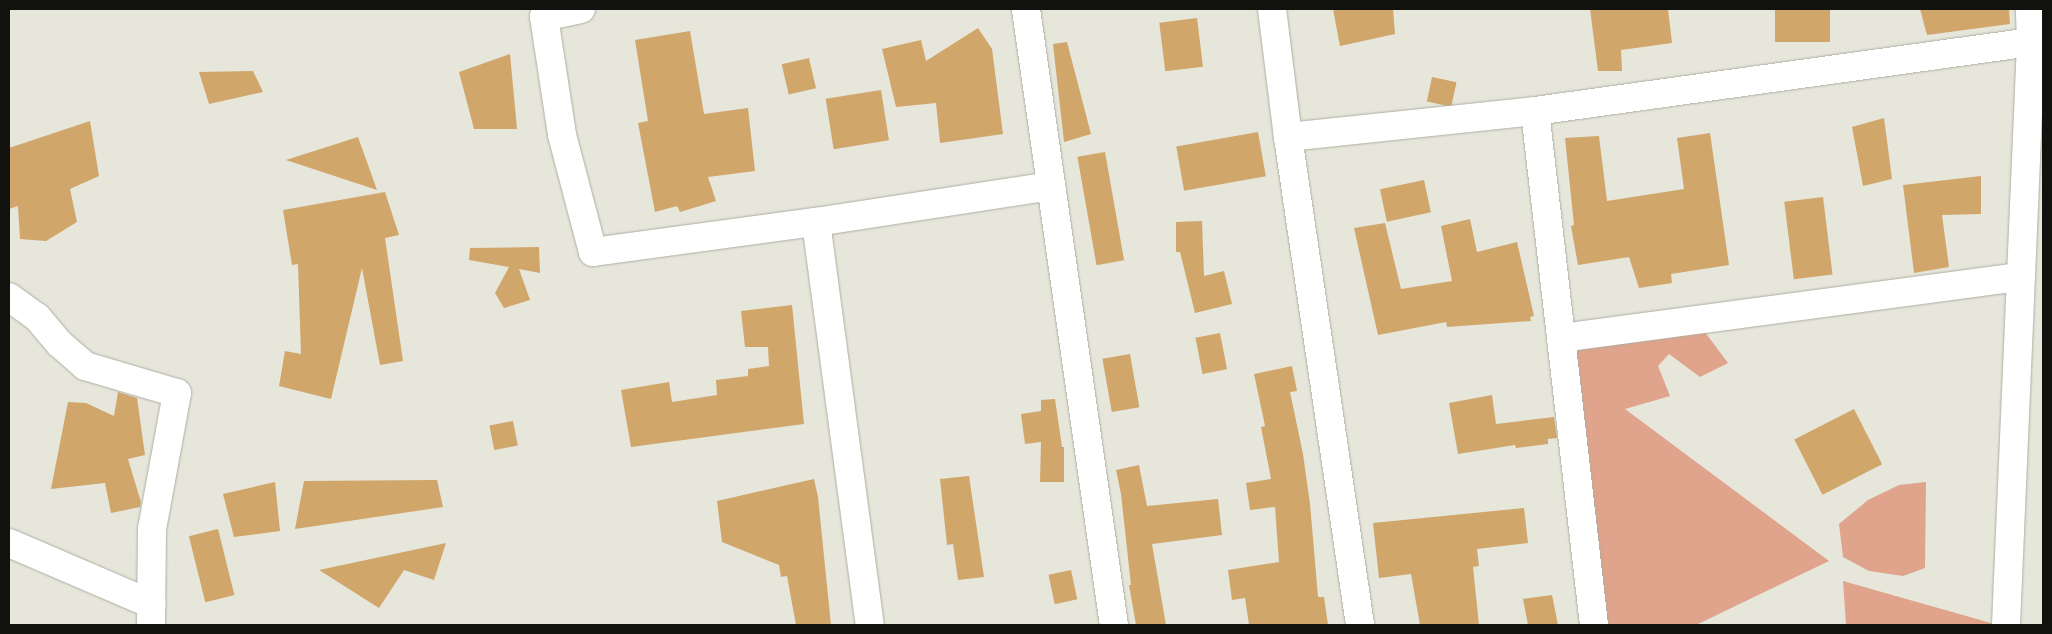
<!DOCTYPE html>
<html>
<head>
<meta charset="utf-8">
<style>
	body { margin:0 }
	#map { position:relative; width:2052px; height:634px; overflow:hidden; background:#e6e6da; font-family:Figtree,sans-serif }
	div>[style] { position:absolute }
	.green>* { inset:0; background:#dfa48b }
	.building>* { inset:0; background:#d0a66b; transform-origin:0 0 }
	.roads { filter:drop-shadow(0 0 1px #aeaea3) drop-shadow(0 0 1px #aeaea3) }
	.minor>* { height:28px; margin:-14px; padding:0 14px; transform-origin:14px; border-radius:14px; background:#fff }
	span { translate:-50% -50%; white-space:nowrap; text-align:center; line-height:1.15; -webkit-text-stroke:5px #fff; paint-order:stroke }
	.frame { position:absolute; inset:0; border:10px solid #11110d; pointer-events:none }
</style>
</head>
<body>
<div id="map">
	<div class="green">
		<i style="clip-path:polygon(1696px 320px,1728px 363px,1700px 377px,1669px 354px,1658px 366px,1670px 396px,1625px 409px,1829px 561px,1696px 625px,1594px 625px,1561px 338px)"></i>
		<i style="clip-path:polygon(1926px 482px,1925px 568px,1903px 576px,1869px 571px,1843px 557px,1839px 524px,1868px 500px,1899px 485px)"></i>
		<i style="clip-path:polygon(1843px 581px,1998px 625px,1846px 625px)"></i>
	</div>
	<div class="building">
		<i style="clip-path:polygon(1333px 9px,1393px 9px,1395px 34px,1340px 46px)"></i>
		<i style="clip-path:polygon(1590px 9px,1668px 9px,1672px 43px,1621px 50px,1622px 71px,1598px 71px)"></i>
		<i style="left:1775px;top:9px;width:55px;height:33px"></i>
		<i style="clip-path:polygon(1920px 9px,2009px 9px,2010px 24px,1927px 35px)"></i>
		<i style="left:1197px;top:18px;width:49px;height:38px;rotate:83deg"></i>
		<i style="clip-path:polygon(978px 28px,992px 49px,1003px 134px,940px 143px,936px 103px,896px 107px,882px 49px,921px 40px,926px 61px)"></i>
		<i style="clip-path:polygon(690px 31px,704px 114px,748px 108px,755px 171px,708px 177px,716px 201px,680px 212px,677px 206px,655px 212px,638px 123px,648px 121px,635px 40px)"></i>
		<i style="clip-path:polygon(1067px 42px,1091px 134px,1064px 142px,1053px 44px)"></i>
		<i style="clip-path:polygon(510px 54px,517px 129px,474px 129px,459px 72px)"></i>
		<i style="left:809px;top:58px;width:31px;height:28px;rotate:77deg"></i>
		<i style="clip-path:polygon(253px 71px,263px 92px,209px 104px,199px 72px)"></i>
		<i style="left:1432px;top:77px;width:25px;height:25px;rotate:12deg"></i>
		<i style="left:881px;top:90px;width:51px;height:56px;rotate:81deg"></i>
		<i style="clip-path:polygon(1884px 118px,1892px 179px,1863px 186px,1852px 127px)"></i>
		<i style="clip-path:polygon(90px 121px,99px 176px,70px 189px,77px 222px,46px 241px,20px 239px,18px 206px,9px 209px,9px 148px)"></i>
		<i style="left:1258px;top:132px;width:45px;height:83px;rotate:80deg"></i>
		<i style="clip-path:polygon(1710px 133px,1729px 265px,1671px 274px,1672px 283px,1639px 288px,1629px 257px,1578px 265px,1571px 226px,1574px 225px,1565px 138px,1599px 136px,1607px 201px,1684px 189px,1677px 138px)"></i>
		<i style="clip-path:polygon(358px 137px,377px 190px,286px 160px)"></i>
		<i style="left:1105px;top:152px;width:110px;height:28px;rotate:80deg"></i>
		<i style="clip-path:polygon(1981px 176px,1981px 214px,1942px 215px,1949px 267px,1914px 273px,1903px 185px)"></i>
		<i style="left:1424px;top:180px;width:33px;height:45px;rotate:78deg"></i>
		<i style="clip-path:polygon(385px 192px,399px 235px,385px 238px,403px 361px,380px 365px,362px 268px,331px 399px,279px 386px,285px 351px,301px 354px,298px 264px,292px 265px,283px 210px)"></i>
		<i style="left:1823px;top:197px;width:78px;height:39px;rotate:83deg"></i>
		<i style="clip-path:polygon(1470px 219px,1477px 252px,1517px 242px,1534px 316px,1530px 317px,1531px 321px,1447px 327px,1446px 322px,1378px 335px,1354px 228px,1385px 223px,1401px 289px,1452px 281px,1441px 226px)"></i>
		<i style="clip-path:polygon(1202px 221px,1204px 276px,1224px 271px,1232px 304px,1195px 313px,1180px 252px,1176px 252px,1176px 222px)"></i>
		<i style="clip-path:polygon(539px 247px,540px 273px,519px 269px,530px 300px,504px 308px,495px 293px,509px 267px,469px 260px,470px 248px)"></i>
		<i style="clip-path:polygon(792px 305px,804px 424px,631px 447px,621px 390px,669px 382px,672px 402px,717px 395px,716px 380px,748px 376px,748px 369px,769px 366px,768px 347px,745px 347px,741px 311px)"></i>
		<i style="left:1220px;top:333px;width:37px;height:25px;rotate:79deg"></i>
		<i style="left:1130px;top:354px;width:54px;height:28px;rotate:80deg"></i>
		<i style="clip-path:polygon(1292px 366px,1297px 391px,1290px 392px,1303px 454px,1310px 504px,1318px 597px,1324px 597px,1328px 625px,1249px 625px,1245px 598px,1232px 600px,1228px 570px,1279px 562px,1275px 507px,1250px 510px,1246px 483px,1271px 479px,1261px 427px,1265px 426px,1254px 374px)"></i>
		<i style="clip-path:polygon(118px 392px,137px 398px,145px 455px,128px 459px,141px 502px,140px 507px,111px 513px,105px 483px,51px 489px,68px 402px,86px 403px,114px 416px)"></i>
		<i style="clip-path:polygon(1492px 395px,1496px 424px,1554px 417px,1557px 438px,1548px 439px,1548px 444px,1516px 448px,1515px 445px,1458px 454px,1449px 403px)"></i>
		<i style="clip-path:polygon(1055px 399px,1062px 447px,1064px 447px,1064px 482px,1040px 482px,1041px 442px,1025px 444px,1021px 414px,1041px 411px,1041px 400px)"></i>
		<i style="left:1854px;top:409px;width:62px;height:67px;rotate:63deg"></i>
		<i style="left:513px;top:421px;width:25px;height:24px;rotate:79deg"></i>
		<i style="clip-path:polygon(1139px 465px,1147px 506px,1218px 499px,1222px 535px,1152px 544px,1166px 625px,1136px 625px,1129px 585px,1131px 585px,1121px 494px,1116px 470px)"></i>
		<i style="clip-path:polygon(969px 476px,984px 577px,958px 580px,953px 544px,947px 545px,940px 479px)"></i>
		<i style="clip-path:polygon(814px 479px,818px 497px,831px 625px,796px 625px,787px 576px,781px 577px,779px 565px,722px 542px,717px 501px)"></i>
		<i style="clip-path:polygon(437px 480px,443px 507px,295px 529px,304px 481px)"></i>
		<i style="clip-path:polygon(275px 482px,280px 531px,234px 537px,223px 494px)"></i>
		<i style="clip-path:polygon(1524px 508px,1528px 543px,1477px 549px,1479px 566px,1473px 567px,1479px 625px,1420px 625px,1411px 574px,1379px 578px,1373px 523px)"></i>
		<i style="left:218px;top:529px;width:68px;height:30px;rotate:76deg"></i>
		<i style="clip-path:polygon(446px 543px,434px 580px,404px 570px,379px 608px,319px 570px)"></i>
		<i style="left:1071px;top:570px;width:30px;height:23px;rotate:78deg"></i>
		<i style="clip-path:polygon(1552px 595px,1558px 625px,1528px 625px,1523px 599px)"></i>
	</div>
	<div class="roads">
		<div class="minor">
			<i style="left:581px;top:9px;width:38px;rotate:168deg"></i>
			<i style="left:544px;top:17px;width:119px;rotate:81.3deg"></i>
			<i style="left:562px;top:135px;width:121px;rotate:75.2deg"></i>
			<i style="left:593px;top:252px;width:225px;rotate:-7.7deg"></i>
			<i style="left:816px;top:222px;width:238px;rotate:-8.7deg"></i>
			<i style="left:1026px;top:9px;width:622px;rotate:81.87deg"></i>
			<i style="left:1272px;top:9px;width:129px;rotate:82.9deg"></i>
			<i style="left:1288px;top:137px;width:493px;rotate:81.6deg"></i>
			<i style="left:1535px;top:111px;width:517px;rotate:83.45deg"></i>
			<i style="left:1288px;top:137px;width:248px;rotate:-6deg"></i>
			<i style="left:1535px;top:111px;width:501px;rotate:-7.92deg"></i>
			<i style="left:816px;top:222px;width:407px;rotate:82.4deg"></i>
			<i style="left:9px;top:297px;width:34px;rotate:36deg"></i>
			<i style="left:37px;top:317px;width:35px;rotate:50deg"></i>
			<i style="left:60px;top:344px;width:33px;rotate:41deg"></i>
			<i style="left:85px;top:366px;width:96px;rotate:16.4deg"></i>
			<i style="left:177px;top:393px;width:138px;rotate:100.4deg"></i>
			<i style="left:152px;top:529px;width:96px;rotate:90.6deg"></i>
			<i style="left:1561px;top:338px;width:464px;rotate:-7.6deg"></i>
			<i style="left:9px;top:543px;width:155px;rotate:23.2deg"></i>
			<i style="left:2006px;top:625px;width:584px;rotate:-87.54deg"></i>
			<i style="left:2031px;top:42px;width:33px;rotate:-92deg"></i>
		</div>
	</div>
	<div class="frame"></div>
</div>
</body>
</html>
